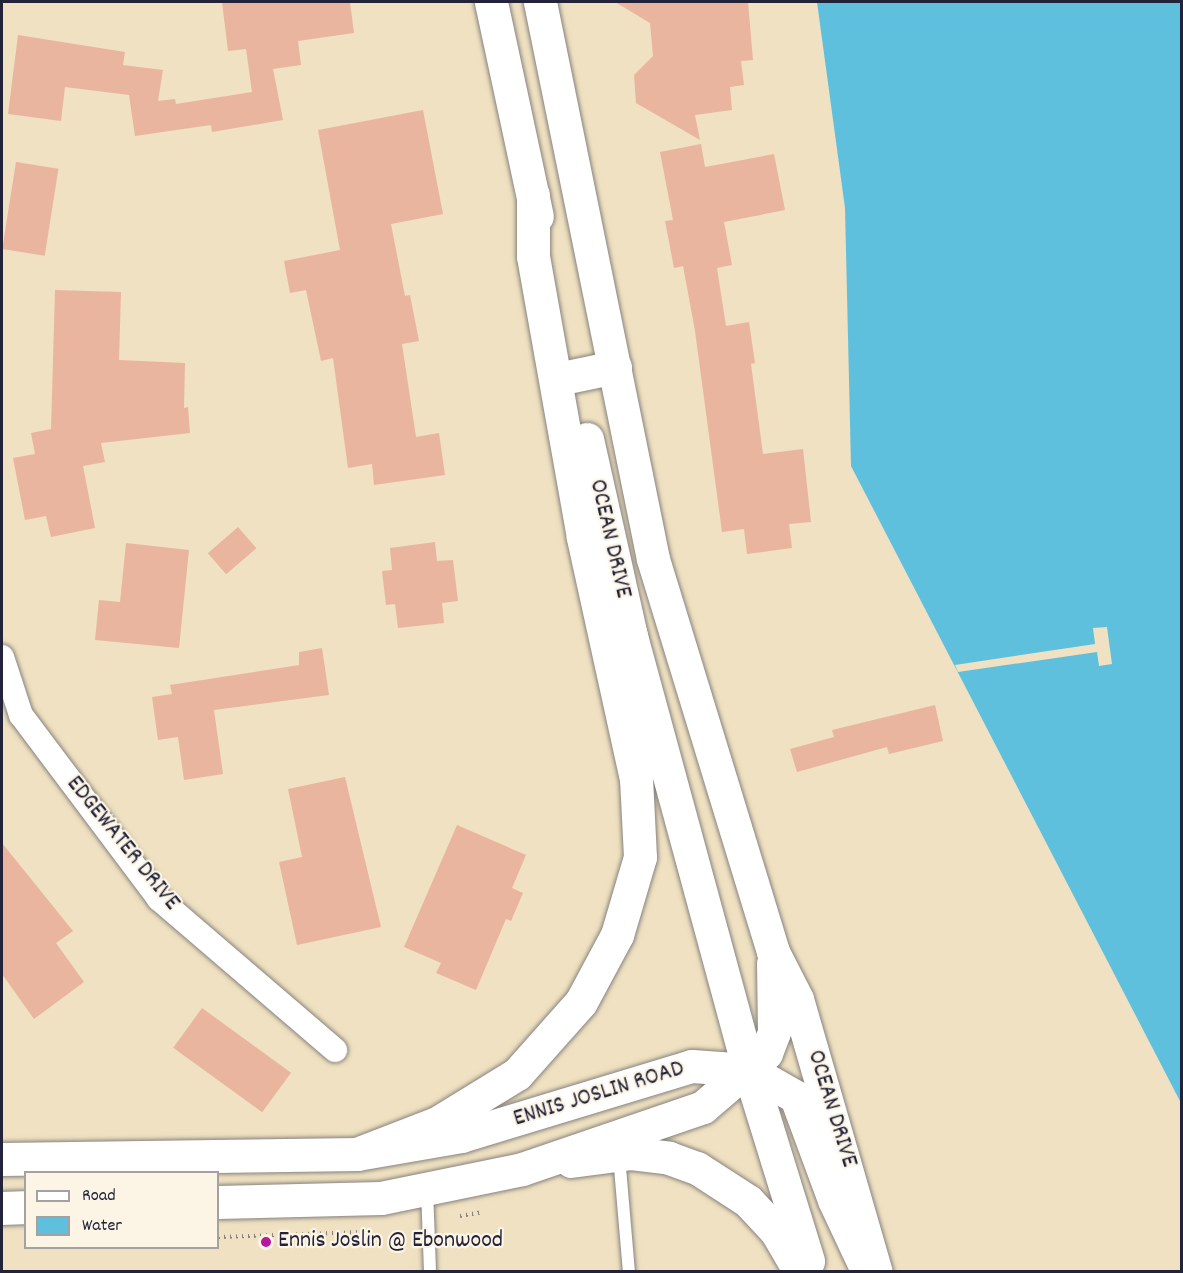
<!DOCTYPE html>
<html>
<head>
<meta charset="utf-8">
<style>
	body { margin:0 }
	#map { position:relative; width:1183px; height:1273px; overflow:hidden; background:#efe1c1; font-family:Dekko,sans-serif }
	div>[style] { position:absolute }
	.water>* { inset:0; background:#5ec0dd }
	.pier>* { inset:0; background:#efe1c1 }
	.building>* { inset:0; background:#eab59f; transform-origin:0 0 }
	.path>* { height:4px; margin-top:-2px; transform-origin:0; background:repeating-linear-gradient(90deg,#88827e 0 1.5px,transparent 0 6px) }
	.roads { filter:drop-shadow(0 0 2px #88827e) drop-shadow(0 0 2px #88827e) }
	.lane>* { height:12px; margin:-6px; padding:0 6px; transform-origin:6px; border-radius:6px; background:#fff }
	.street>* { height:24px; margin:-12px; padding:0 12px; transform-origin:12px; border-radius:12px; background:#fff }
	.secondary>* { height:33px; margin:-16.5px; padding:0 16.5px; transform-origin:16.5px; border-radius:16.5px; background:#fff }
	.primary>* { height:33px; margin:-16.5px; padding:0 16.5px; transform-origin:16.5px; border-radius:16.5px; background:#fff }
	.dots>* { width:16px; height:16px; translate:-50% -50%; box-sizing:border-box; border:3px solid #fcf5e5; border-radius:50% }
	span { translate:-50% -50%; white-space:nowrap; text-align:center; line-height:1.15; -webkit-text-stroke:4.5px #fcf5e5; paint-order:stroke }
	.street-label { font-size:24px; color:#22223b }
	.poi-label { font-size:24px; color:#22223b }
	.left { translate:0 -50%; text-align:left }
	.frame { position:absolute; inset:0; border:3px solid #22223b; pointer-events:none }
	.legend { position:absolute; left:24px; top:1171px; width:195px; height:78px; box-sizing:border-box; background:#fcf5e5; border:2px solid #a5a1a1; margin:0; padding:8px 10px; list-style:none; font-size:18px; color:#22223b }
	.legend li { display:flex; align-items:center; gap:12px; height:30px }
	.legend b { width:30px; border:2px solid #a5a1a1 }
</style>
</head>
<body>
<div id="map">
	<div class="water">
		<i style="clip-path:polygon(817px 2px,1181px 2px,1181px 1103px,851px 466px,845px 208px)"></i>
	</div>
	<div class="pier">
		<i style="clip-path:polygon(1107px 627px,1112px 664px,1099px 666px,1097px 652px,958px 672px,955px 665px,1095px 644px,1093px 628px)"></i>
	</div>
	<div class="building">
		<i style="clip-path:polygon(222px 2px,350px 2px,354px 33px,298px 41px,301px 65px,273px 69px,283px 120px,212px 132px,211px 125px,135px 136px,129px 95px,65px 87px,61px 121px,8px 114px,18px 35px,125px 52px,123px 65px,163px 70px,158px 101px,175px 99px,176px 104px,252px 92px,246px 49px,228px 51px)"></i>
		<i style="clip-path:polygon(615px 2px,748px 2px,753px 60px,741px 61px,744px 85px,730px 87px,732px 110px,695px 115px,700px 140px,636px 103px,634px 75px,653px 56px,650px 23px)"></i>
		<i style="clip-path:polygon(423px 110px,443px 214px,391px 224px,405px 296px,410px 295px,419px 341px,402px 344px,416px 437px,439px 433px,445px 475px,374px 485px,372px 464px,348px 468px,333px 358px,321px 361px,306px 290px,290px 293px,284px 261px,340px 250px,318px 130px)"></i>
		<i style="clip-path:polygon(701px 144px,705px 167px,774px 154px,785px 210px,724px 222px,732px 265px,717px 268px,726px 326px,749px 322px,755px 363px,751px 364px,763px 454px,803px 449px,811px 522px,789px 524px,792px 548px,747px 554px,744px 529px,722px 532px,695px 331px,683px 266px,674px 268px,665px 221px,673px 220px,660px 152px)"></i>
		<i style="left:16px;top:162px;width:43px;height:88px;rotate:9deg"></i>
		<i style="clip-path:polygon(55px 290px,121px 292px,119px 360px,185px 363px,184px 408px,188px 407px,190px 433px,101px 443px,105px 462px,83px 466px,95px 528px,51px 537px,46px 516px,25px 520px,13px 458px,35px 454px,31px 433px,51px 429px)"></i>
		<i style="left:238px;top:527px;width:28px;height:40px;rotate:49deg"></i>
		<i style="clip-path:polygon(435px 542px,437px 561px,453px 560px,458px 601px,442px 603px,444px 623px,398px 628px,395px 604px,386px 605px,382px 571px,392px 570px,390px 548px)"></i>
		<i style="clip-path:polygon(126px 543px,189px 550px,179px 648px,95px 640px,99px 600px,120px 602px)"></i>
		<i style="clip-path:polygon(322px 648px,329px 695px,214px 710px,223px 774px,184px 780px,178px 737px,158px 740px,152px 697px,172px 694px,170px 685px,299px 665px,299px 652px)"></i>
		<i style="clip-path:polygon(935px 705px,943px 741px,889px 754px,887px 747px,797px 772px,790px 749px,834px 737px,832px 730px)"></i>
		<i style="clip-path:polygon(345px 777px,381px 927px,297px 945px,279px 862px,302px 857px,288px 789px)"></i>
		<i style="clip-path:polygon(457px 825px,526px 855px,512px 888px,523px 893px,511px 921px,506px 919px,476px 990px,436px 973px,441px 963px,404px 947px)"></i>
		<i style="clip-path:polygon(2px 843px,73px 931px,56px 943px,84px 982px,34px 1019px,2px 974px)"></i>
		<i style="left:202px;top:1008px;width:110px;height:49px;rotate:36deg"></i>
	</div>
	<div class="path">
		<i style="left:460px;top:1216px;width:22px;rotate:-10deg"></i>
		<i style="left:218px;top:1237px;width:143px;rotate:-2deg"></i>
	</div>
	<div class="roads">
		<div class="lane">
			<i style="left:619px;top:1156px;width:116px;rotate:85.1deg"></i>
			<i style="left:427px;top:1189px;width:83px;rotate:87.9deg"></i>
		</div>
		<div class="street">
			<i style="left:2px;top:657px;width:61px;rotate:71.9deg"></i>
			<i style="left:21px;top:715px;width:230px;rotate:53.1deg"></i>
			<i style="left:159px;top:899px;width:232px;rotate:40.6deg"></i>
		</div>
		<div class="secondary">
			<i style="left:749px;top:1070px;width:54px;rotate:29.9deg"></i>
			<i style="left:796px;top:1097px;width:110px;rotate:69.7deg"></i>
			<i style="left:834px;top:1200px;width:68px;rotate:64.9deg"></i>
			<i style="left:749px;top:1070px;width:200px;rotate:72.8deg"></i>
			<i style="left:571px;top:1161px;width:61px;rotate:-7.6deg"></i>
			<i style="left:631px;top:1153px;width:38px;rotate:7deg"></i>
			<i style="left:669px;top:1158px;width:30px;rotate:20deg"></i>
			<i style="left:697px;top:1168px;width:61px;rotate:32.9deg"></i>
			<i style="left:748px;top:1201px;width:41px;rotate:47deg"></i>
			<i style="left:776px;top:1231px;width:48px;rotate:59.7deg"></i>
		</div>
		<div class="primary">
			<i style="left:491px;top:2px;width:219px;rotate:77.9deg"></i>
			<i style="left:540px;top:2px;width:568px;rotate:78.53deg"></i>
			<i style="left:653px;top:559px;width:411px;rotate:73deg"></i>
			<i style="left:773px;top:952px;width:53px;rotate:62.9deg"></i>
			<i style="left:797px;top:999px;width:284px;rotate:73.9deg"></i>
			<i style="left:572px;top:376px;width:44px;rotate:-11.8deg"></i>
			<i style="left:587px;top:439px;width:202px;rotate:77.4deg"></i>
			<i style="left:631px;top:636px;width:450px;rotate:74.8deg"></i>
			<i style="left:357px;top:1154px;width:86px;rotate:-21.2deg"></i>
			<i style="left:437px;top:1123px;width:94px;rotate:-31.5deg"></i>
			<i style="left:517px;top:1074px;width:96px;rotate:-48.4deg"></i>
			<i style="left:581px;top:1002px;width:76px;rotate:-61.8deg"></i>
			<i style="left:617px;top:935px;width:81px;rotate:-73.6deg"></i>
			<i style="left:640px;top:857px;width:78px;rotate:-92.9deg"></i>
			<i style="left:636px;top:779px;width:248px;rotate:-102.4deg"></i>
			<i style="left:583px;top:537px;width:285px;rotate:-100.1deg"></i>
			<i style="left:533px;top:256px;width:61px;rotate:-90deg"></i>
			<i style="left:2px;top:1159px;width:355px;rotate:-0.8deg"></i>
			<i style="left:357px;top:1154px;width:106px;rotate:-9.8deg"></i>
			<i style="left:461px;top:1136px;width:241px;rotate:-16.9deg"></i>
			<i style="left:692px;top:1066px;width:57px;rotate:4deg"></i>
			<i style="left:218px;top:1202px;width:163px;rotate:-1.4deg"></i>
			<i style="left:381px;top:1198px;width:144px;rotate:-11.6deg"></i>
			<i style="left:522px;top:1169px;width:191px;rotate:-18.9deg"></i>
			<i style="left:703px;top:1107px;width:83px;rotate:-40.6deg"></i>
			<i style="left:766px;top:1053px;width:22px;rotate:-69deg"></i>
			<i style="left:774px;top:1032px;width:69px;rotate:-90.8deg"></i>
			<i style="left:2px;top:1208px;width:24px;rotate:-2deg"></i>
		</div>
	</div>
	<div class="dots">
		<i style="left:266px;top:1242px;background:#b5179e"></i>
	</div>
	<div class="street-label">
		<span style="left:609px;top:539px;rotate:77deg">OCEAN DRIVE</span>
		<span style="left:122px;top:844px;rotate:51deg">EDGEWATER DRIVE</span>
		<span style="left:599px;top:1095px;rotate:-17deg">ENNIS JOSLIN ROAD</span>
		<span style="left:831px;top:1109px;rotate:73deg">OCEAN DRIVE</span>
	</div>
	<div class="poi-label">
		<span class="left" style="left:278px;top:1242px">Ennis Joslin @ Ebonwood</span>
	</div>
	<div class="frame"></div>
	<ul class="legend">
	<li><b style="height:8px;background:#fff"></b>Road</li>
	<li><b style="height:16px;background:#5ec0dd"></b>Water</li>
	</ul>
</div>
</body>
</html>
